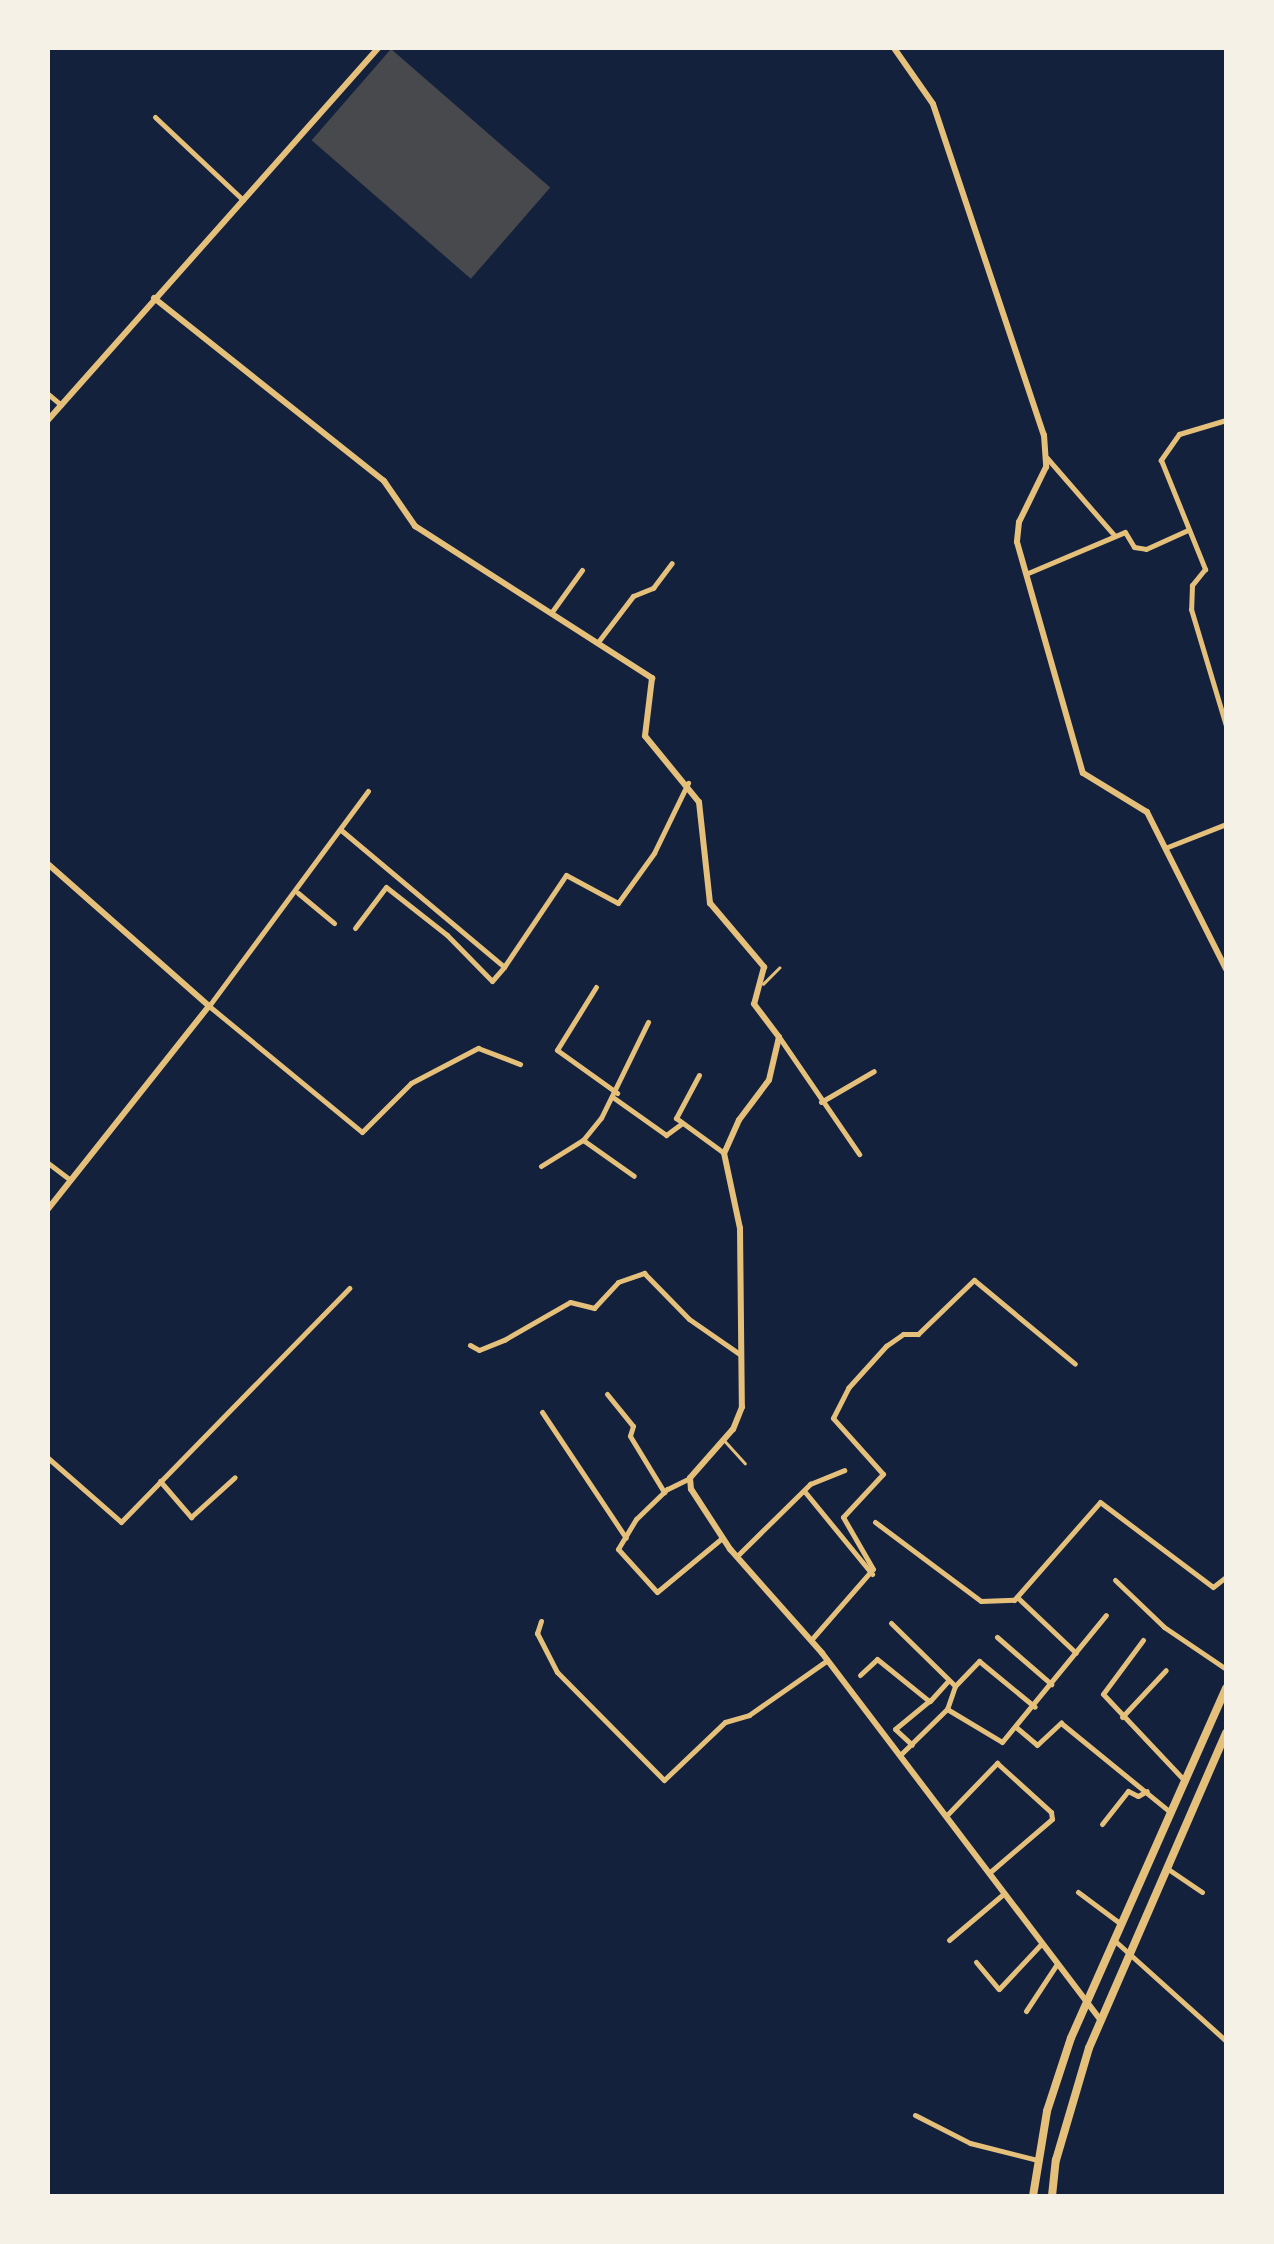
<!DOCTYPE html>
<html>
<head>
<meta charset="utf-8">
<style>
	body { margin:0 }
	#map { position:relative; width:1274px; height:2244px; overflow:hidden; background:#14213d; font-family:"Public Sans",sans-serif }
	div>[style] { position:absolute }
	.building>* { inset:0; background:#48494c; transform-origin:0 0 }
	.service>* { height:2.5px; margin:-1.25px; padding:0 1.25px; transform-origin:1.25px; border-radius:1.25px; background:#e5c07b }
	.minor>* { height:5px; margin:-2.5px; padding:0 2.5px; transform-origin:2.5px; border-radius:2.5px; background:#e5c07b }
	.tertiary>* { height:6px; margin:-3px; padding:0 3px; transform-origin:3px; border-radius:3px; background:#e5c07b }
	.secondary>* { height:6px; margin:-3px; padding:0 3px; transform-origin:3px; border-radius:3px; background:#e5c07b }
	.trunk>* { height:8px; margin:-4px; padding:0 4px; transform-origin:4px; border-radius:4px; background:#e5c07b }
	span { translate:-50% -50%; white-space:nowrap; text-align:center; line-height:1.15; -webkit-text-stroke:10px #f6f1e7; paint-order:stroke }
	.frame { position:absolute; inset:0; border:50px solid #f6f1e7; pointer-events:none }
</style>
</head>
<body>
<div id="map">
	<div class="building">
		<i style="left:391px;top:49px;width:211px;height:121px;rotate:41deg"></i>
	</div>
	<div class="service">
		<i style="left:763px;top:984px;width:23px;rotate:-45deg"></i>
		<i style="left:725px;top:1441px;width:30px;rotate:48deg"></i>
	</div>
	<div class="minor">
		<i style="left:155px;top:117px;width:121px;rotate:43.3deg"></i>
		<i style="left:48px;top:394px;width:17px;rotate:40deg"></i>
		<i style="left:1226px;top:420px;width:49px;rotate:163.4deg"></i>
		<i style="left:1179px;top:434px;width:32px;rotate:125deg"></i>
		<i style="left:1161px;top:460px;width:118px;rotate:68deg"></i>
		<i style="left:1205px;top:569px;width:21px;rotate:129deg"></i>
		<i style="left:1192px;top:585px;width:24px;rotate:92deg"></i>
		<i style="left:1191px;top:609px;width:122px;rotate:73.3deg"></i>
		<i style="left:1047px;top:458px;width:102px;rotate:49deg"></i>
		<i style="left:1028px;top:573px;width:105px;rotate:-22.9deg"></i>
		<i style="left:1125px;top:532px;width:17px;rotate:59deg"></i>
		<i style="left:1134px;top:547px;width:12px;rotate:9deg"></i>
		<i style="left:1146px;top:549px;width:46px;rotate:-24.3deg"></i>
		<i style="left:551px;top:613px;width:53px;rotate:-54.2deg"></i>
		<i style="left:598px;top:642px;width:58px;rotate:-52.7deg"></i>
		<i style="left:633px;top:596px;width:22px;rotate:-22deg"></i>
		<i style="left:653px;top:588px;width:31px;rotate:-53deg"></i>
		<i style="left:368px;top:791px;width:267px;rotate:126.5deg"></i>
		<i style="left:209px;top:1006px;width:198px;rotate:39.5deg"></i>
		<i style="left:362px;top:1132px;width:69px;rotate:-45deg"></i>
		<i style="left:411px;top:1083px;width:76px;rotate:-27.6deg"></i>
		<i style="left:478px;top:1048px;width:45px;rotate:20.9deg"></i>
		<i style="left:341px;top:830px;width:213px;rotate:40deg"></i>
		<i style="left:504px;top:967px;width:111px;rotate:-56deg"></i>
		<i style="left:566px;top:875px;width:59px;rotate:28.3deg"></i>
		<i style="left:618px;top:903px;width:62px;rotate:-54.2deg"></i>
		<i style="left:654px;top:853px;width:78px;rotate:-64.1deg"></i>
		<i style="left:1165px;top:848px;width:66px;rotate:-21.5deg"></i>
		<i style="left:298px;top:893px;width:47px;rotate:39.8deg"></i>
		<i style="left:355px;top:928px;width:51px;rotate:-52.9deg"></i>
		<i style="left:386px;top:887px;width:78px;rotate:38.2deg"></i>
		<i style="left:447px;top:935px;width:64px;rotate:45.6deg"></i>
		<i style="left:492px;top:981px;width:18px;rotate:-49deg"></i>
		<i style="left:596px;top:987px;width:74px;rotate:121.8deg"></i>
		<i style="left:557px;top:1050px;width:74px;rotate:35.6deg"></i>
		<i style="left:779px;top:1037px;width:142px;rotate:55.6deg"></i>
		<i style="left:699px;top:1075px;width:49px;rotate:118.1deg"></i>
		<i style="left:676px;top:1118px;width:59px;rotate:36.1deg"></i>
		<i style="left:614px;top:1098px;width:64px;rotate:35.4deg"></i>
		<i style="left:666px;top:1135px;width:19px;rotate:-36deg"></i>
		<i style="left:821px;top:1102px;width:61px;rotate:-30.3deg"></i>
		<i style="left:583px;top:1140px;width:62px;rotate:35.2deg"></i>
		<i style="left:48px;top:1163px;width:26px;rotate:37deg"></i>
		<i style="left:541px;top:1166px;width:49px;rotate:-31.8deg"></i>
		<i style="left:583px;top:1140px;width:28px;rotate:-51deg"></i>
		<i style="left:601px;top:1118px;width:107px;rotate:-63.9deg"></i>
		<i style="left:470px;top:1345px;width:10px;rotate:29deg"></i>
		<i style="left:479px;top:1350px;width:27px;rotate:-22deg"></i>
		<i style="left:504px;top:1340px;width:76px;rotate:-29.9deg"></i>
		<i style="left:570px;top:1302px;width:25px;rotate:14deg"></i>
		<i style="left:594px;top:1308px;width:35px;rotate:-47deg"></i>
		<i style="left:618px;top:1282px;width:28px;rotate:-19deg"></i>
		<i style="left:644px;top:1273px;width:64px;rotate:45.6deg"></i>
		<i style="left:689px;top:1319px;width:63px;rotate:34.7deg"></i>
		<i style="left:607px;top:1394px;width:41px;rotate:50.9deg"></i>
		<i style="left:633px;top:1426px;width:10px;rotate:107deg"></i>
		<i style="left:630px;top:1436px;width:66px;rotate:58.7deg"></i>
		<i style="left:542px;top:1412px;width:151px;rotate:56.3deg"></i>
		<i style="left:48px;top:1458px;width:97px;rotate:41.2deg"></i>
		<i style="left:121px;top:1522px;width:327px;rotate:-45.7deg"></i>
		<i style="left:690px;top:1478px;width:25px;rotate:154deg"></i>
		<i style="left:667px;top:1489px;width:43px;rotate:135.9deg"></i>
		<i style="left:636px;top:1519px;width:35px;rotate:121deg"></i>
		<i style="left:618px;top:1549px;width:58px;rotate:47.8deg"></i>
		<i style="left:657px;top:1592px;width:85px;rotate:-39.7deg"></i>
		<i style="left:160px;top:1481px;width:48px;rotate:49.3deg"></i>
		<i style="left:191px;top:1517px;width:59px;rotate:-42.3deg"></i>
		<i style="left:805px;top:1492px;width:106px;rotate:50.7deg"></i>
		<i style="left:875px;top:1522px;width:132px;rotate:36.7deg"></i>
		<i style="left:981px;top:1601px;width:33px;rotate:-2deg"></i>
		<i style="left:1014px;top:1600px;width:130px;rotate:-48.7deg"></i>
		<i style="left:1100px;top:1502px;width:141px;rotate:37deg"></i>
		<i style="left:1213px;top:1587px;width:16px;rotate:-38deg"></i>
		<i style="left:737px;top:1556px;width:103px;rotate:-44.6deg"></i>
		<i style="left:810px;top:1484px;width:37px;rotate:-22deg"></i>
		<i style="left:1115px;top:1580px;width:68px;rotate:43.8deg"></i>
		<i style="left:1164px;top:1627px;width:75px;rotate:34.1deg"></i>
		<i style="left:1017px;top:1597px;width:81px;rotate:43.5deg"></i>
		<i style="left:541px;top:1621px;width:13px;rotate:108deg"></i>
		<i style="left:537px;top:1633px;width:44px;rotate:62.9deg"></i>
		<i style="left:557px;top:1672px;width:152px;rotate:45.3deg"></i>
		<i style="left:664px;top:1780px;width:84px;rotate:-43.6deg"></i>
		<i style="left:725px;top:1722px;width:25px;rotate:-16deg"></i>
		<i style="left:749px;top:1715px;width:94px;rotate:-35deg"></i>
		<i style="left:891px;top:1623px;width:90px;rotate:44.5deg"></i>
		<i style="left:955px;top:1686px;width:24px;rotate:109deg"></i>
		<i style="left:947px;top:1709px;width:66px;rotate:135.6deg"></i>
		<i style="left:997px;top:1637px;width:72px;rotate:41deg"></i>
		<i style="left:811px;top:1640px;width:94px;rotate:-48.9deg"></i>
		<i style="left:873px;top:1569px;width:60px;rotate:-120deg"></i>
		<i style="left:843px;top:1517px;width:59px;rotate:-47.1deg"></i>
		<i style="left:883px;top:1474px;width:75px;rotate:-131.8deg"></i>
		<i style="left:833px;top:1418px;width:34px;rotate:-63deg"></i>
		<i style="left:848px;top:1388px;width:57px;rotate:-47.9deg"></i>
		<i style="left:886px;top:1346px;width:21px;rotate:-35deg"></i>
		<i style="left:903px;top:1334px;width:15px"></i>
		<i style="left:918px;top:1334px;width:78px;rotate:-44deg"></i>
		<i style="left:974px;top:1280px;width:131px;rotate:39.7deg"></i>
		<i style="left:1143px;top:1640px;width:67px;rotate:126.5deg"></i>
		<i style="left:1103px;top:1694px;width:120px;rotate:46.7deg"></i>
		<i style="left:860px;top:1675px;width:23px;rotate:-43deg"></i>
		<i style="left:877px;top:1659px;width:67px;rotate:38.9deg"></i>
		<i style="left:929px;top:1701px;width:44px;rotate:140.5deg"></i>
		<i style="left:895px;top:1729px;width:23px;rotate:43deg"></i>
		<i style="left:955px;top:1686px;width:35px;rotate:-46deg"></i>
		<i style="left:979px;top:1661px;width:72px;rotate:39.4deg"></i>
		<i style="left:930px;top:1701px;width:27px;rotate:-48deg"></i>
		<i style="left:947px;top:1709px;width:64px;rotate:31deg"></i>
		<i style="left:1002px;top:1742px;width:164px;rotate:-50.7deg"></i>
		<i style="left:1122px;top:1717px;width:64px;rotate:-46.9deg"></i>
		<i style="left:1017px;top:1728px;width:26px;rotate:40deg"></i>
		<i style="left:1037px;top:1745px;width:33px;rotate:-43deg"></i>
		<i style="left:1061px;top:1723px;width:141px;rotate:39.2deg"></i>
		<i style="left:946px;top:1816px;width:74px;rotate:-46.1deg"></i>
		<i style="left:997px;top:1763px;width:73px;rotate:42.2deg"></i>
		<i style="left:1051px;top:1812px;width:7px;rotate:82deg"></i>
		<i style="left:1052px;top:1819px;width:83px;rotate:139.4deg"></i>
		<i style="left:1102px;top:1824px;width:42px;rotate:-51.8deg"></i>
		<i style="left:1128px;top:1791px;width:11px;rotate:27deg"></i>
		<i style="left:1138px;top:1796px;width:10px;rotate:-29deg"></i>
		<i style="left:1168px;top:1869px;width:41px;rotate:34.1deg"></i>
		<i style="left:1078px;top:1892px;width:54px;rotate:36.7deg"></i>
		<i style="left:949px;top:1940px;width:70px;rotate:-40.3deg"></i>
		<i style="left:1114px;top:1940px;width:151px;rotate:42deg"></i>
		<i style="left:976px;top:1962px;width:35px;rotate:50deg"></i>
		<i style="left:999px;top:1989px;width:63px;rotate:-46.9deg"></i>
		<i style="left:1026px;top:2011px;width:56px;rotate:-56.6deg"></i>
		<i style="left:915px;top:2115px;width:62px;rotate:27deg"></i>
		<i style="left:970px;top:2143px;width:69px;rotate:14.2deg"></i>
	</div>
	<div class="tertiary">
		<i style="left:894px;top:48px;width:68px;rotate:55.1deg"></i>
		<i style="left:933px;top:104px;width:349px;rotate:71.5deg"></i>
		<i style="left:1044px;top:435px;width:32px;rotate:86deg"></i>
		<i style="left:1046px;top:467px;width:61px;rotate:116.1deg"></i>
		<i style="left:1019px;top:522px;width:20px;rotate:96deg"></i>
		<i style="left:1017px;top:542px;width:240px;rotate:74.1deg"></i>
		<i style="left:1083px;top:773px;width:75px;rotate:31.4deg"></i>
		<i style="left:1147px;top:812px;width:176px;rotate:63.3deg"></i>
		<i style="left:154px;top:298px;width:294px;rotate:38.5deg"></i>
		<i style="left:384px;top:481px;width:55px;rotate:55.4deg"></i>
		<i style="left:415px;top:526px;width:282px;rotate:32.7deg"></i>
		<i style="left:652px;top:678px;width:58px;rotate:96.9deg"></i>
		<i style="left:645px;top:736px;width:85px;rotate:50.7deg"></i>
		<i style="left:699px;top:802px;width:102px;rotate:83.8deg"></i>
		<i style="left:710px;top:903px;width:84px;rotate:49.8deg"></i>
		<i style="left:764px;top:967px;width:38px;rotate:105deg"></i>
		<i style="left:754px;top:1004px;width:41px;rotate:52.9deg"></i>
		<i style="left:779px;top:1037px;width:44px;rotate:103.1deg"></i>
		<i style="left:769px;top:1080px;width:50px;rotate:126.9deg"></i>
		<i style="left:739px;top:1120px;width:36px;rotate:114deg"></i>
		<i style="left:724px;top:1153px;width:77px;rotate:78deg"></i>
		<i style="left:740px;top:1228px;width:179px;rotate:89.4deg"></i>
		<i style="left:742px;top:1407px;width:24px;rotate:112deg"></i>
		<i style="left:733px;top:1429px;width:65px;rotate:131.3deg"></i>
		<i style="left:690px;top:1478px;width:11px;rotate:85deg"></i>
		<i style="left:691px;top:1489px;width:72px;rotate:57deg"></i>
		<i style="left:730px;top:1549px;width:139px;rotate:48.5deg"></i>
		<i style="left:822px;top:1653px;width:461px;rotate:52.8deg"></i>
		<i style="left:48px;top:864px;width:215px;rotate:41.4deg"></i>
		<i style="left:209px;top:1006px;width:259px;rotate:128.4deg"></i>
	</div>
	<div class="secondary">
		<i style="left:48px;top:420px;width:497px;rotate:-48.4deg"></i>
	</div>
	<div class="trunk">
		<i style="left:1033px;top:2196px;width:86px;rotate:-80.6deg"></i>
		<i style="left:1047px;top:2111px;width:77px;rotate:-71.8deg"></i>
		<i style="left:1071px;top:2038px;width:383px;rotate:-66.1deg"></i>
		<i style="left:1052px;top:2196px;width:36px;rotate:-84deg"></i>
		<i style="left:1056px;top:2160px;width:117px;rotate:-73.6deg"></i>
		<i style="left:1089px;top:2048px;width:344px;rotate:-66.5deg"></i>
	</div>
	<div class="frame"></div>
</div>
</body>
</html>
